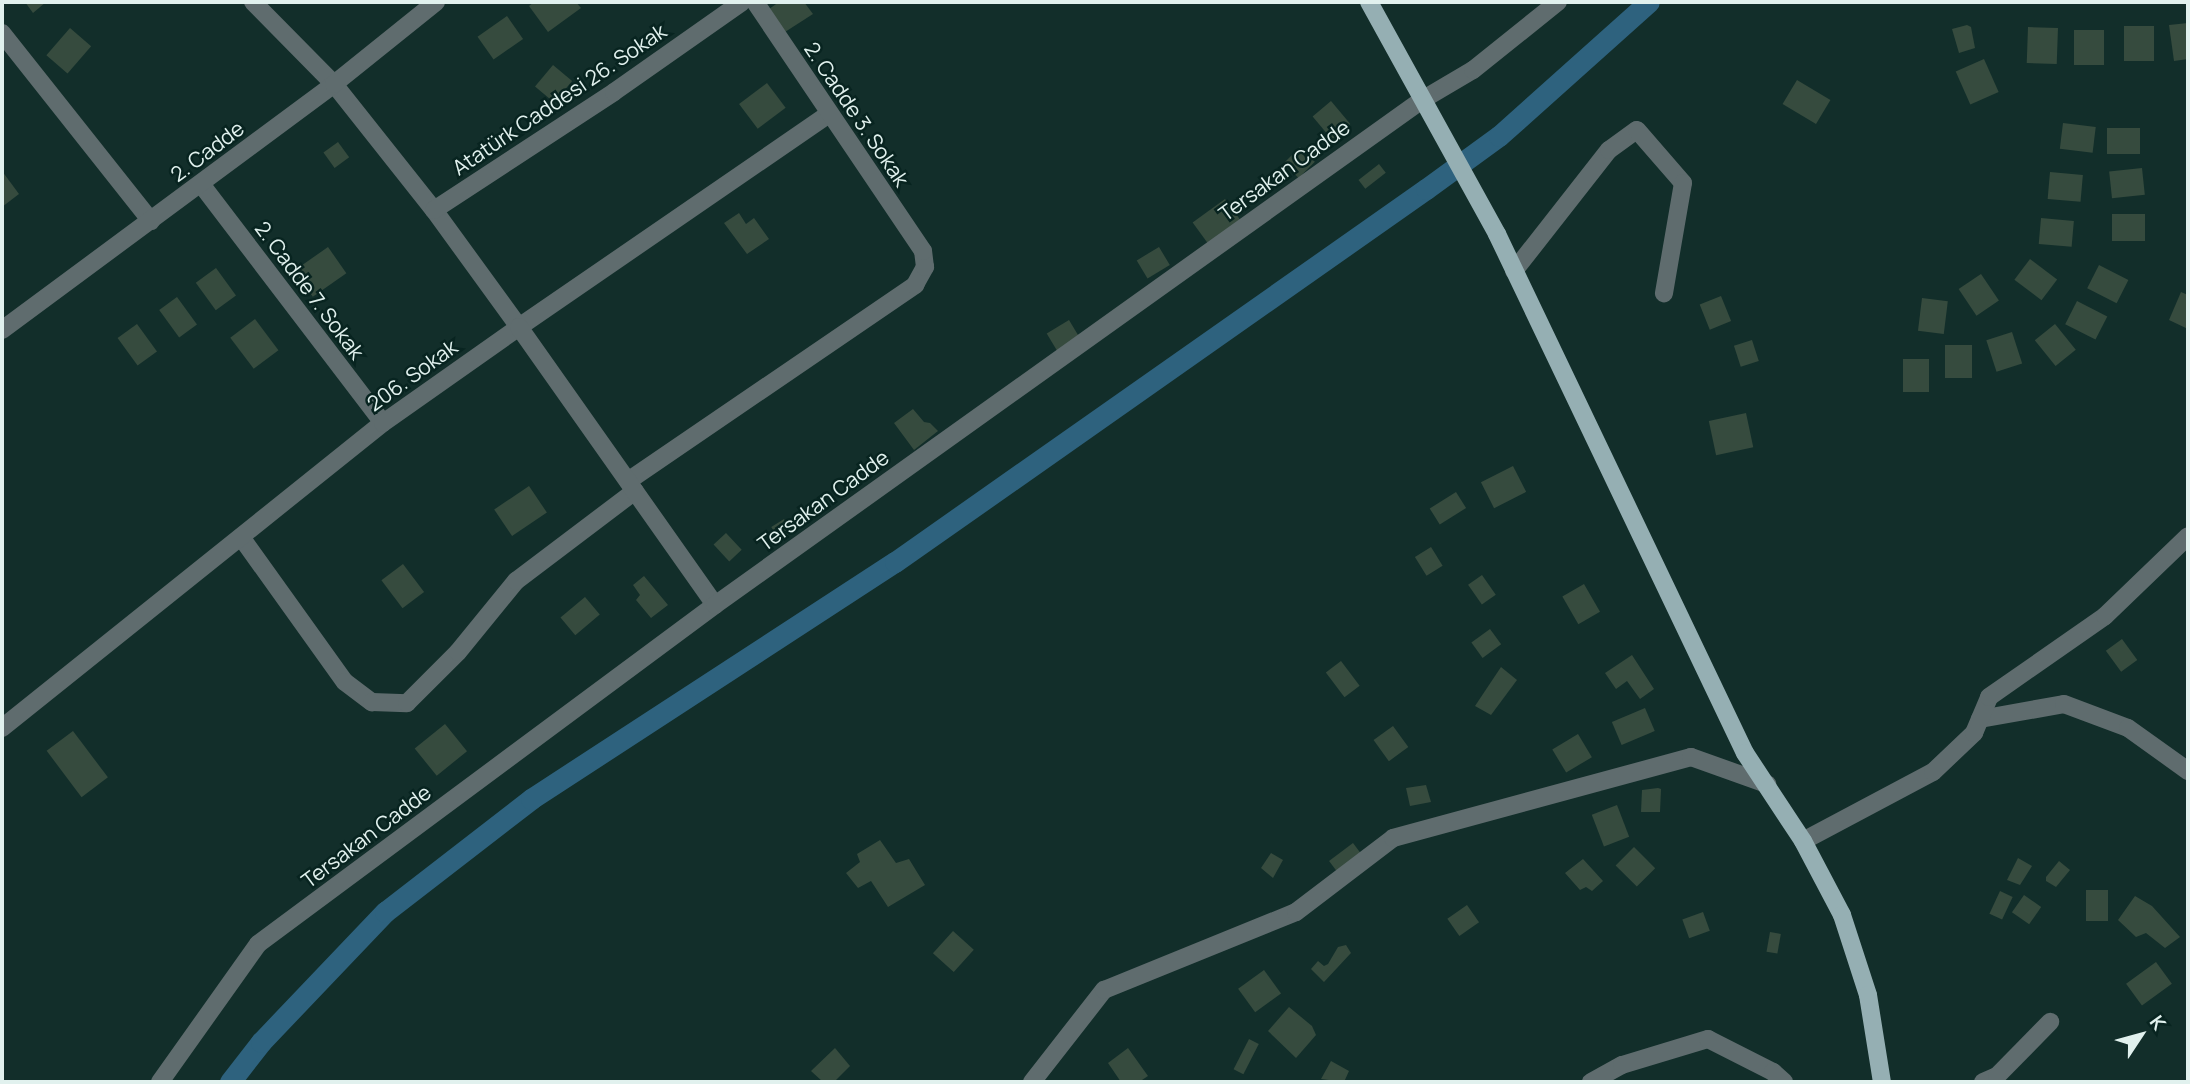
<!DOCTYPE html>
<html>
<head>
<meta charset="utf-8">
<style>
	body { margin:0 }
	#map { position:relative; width:2190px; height:1084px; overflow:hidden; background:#122e2a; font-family:Manrope,sans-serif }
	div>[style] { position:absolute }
	.canal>* { height:21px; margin:-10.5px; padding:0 10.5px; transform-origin:10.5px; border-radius:10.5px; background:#2e627e }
	.building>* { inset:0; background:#364b3e; transform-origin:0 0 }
	.minor>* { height:18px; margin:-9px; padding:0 9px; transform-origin:9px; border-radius:9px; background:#5f6c6e }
	.major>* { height:18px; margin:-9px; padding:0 9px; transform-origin:9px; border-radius:9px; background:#95afb3 }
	span { translate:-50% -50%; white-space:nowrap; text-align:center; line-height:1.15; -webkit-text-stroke:5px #082420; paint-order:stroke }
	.street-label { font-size:21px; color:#e1f1ee }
	.frame { position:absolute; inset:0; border:4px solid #e1f1ee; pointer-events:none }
	.north { position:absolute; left:2106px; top:1000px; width:70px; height:70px; -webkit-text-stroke:5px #082420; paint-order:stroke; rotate:54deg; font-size:19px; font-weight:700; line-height:28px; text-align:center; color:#e1f1ee }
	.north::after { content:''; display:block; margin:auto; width:24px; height:32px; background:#e1f1ee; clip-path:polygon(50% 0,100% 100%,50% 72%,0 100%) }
</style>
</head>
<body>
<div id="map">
	<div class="canal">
		<i style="left:230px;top:1082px;width:51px;rotate:-52.2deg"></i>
		<i style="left:261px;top:1042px;width:180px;rotate:-46.4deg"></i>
		<i style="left:385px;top:912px;width:185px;rotate:-37.7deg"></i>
		<i style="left:531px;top:799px;width:434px;rotate:-33.1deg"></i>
		<i style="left:895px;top:562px;width:649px;rotate:-35.09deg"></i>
		<i style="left:1426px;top:189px;width:90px;rotate:-36deg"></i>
		<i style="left:1499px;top:136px;width:201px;rotate:-41.8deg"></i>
	</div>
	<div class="building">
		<i style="clip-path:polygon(25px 2px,46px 2px,33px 13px)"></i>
		<i style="clip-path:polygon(534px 2px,576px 2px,581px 8px,548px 32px,529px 6px)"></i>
		<i style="clip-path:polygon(779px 2px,804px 2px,813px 14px,785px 32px,769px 9px)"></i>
		<i style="left:507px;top:16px;width:28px;height:36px;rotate:55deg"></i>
		<i style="clip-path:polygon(2188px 23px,2188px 59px,2174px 61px,2169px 25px)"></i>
		<i style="clip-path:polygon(1967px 25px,1971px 27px,1975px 48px,1959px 53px,1952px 29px)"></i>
		<i style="left:2124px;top:26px;width:30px;height:35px"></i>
		<i style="left:2028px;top:27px;width:30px;height:36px;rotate:2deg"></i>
		<i style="left:70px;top:28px;width:28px;height:36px;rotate:41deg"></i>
		<i style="left:2074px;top:30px;width:30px;height:35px"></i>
		<i style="left:1984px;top:59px;width:36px;height:31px;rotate:66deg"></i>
		<i style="left:553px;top:65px;width:25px;height:28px;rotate:40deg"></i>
		<i style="left:1797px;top:80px;width:39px;height:28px;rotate:31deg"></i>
		<i style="left:767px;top:83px;width:31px;height:35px;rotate:53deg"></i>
		<i style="left:1331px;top:101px;width:30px;height:24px;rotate:50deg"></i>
		<i style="left:2063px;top:123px;width:33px;height:26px;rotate:7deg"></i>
		<i style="left:2107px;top:128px;width:33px;height:26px"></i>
		<i style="left:338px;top:142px;width:19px;height:18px;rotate:54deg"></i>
		<i style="left:1300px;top:147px;width:21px;height:23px;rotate:45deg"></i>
		<i style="left:1379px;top:164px;width:11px;height:26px;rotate:52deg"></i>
		<i style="left:2142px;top:168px;width:27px;height:33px;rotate:84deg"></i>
		<i style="clip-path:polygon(2px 171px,19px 194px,2px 207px)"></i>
		<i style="left:2050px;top:172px;width:33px;height:27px;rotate:5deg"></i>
		<i style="left:1225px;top:199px;width:27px;height:40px;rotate:54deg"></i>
		<i style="clip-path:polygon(739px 213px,746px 224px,754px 218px,769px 239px,747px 254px,724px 223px)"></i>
		<i style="left:2112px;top:214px;width:33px;height:27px"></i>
		<i style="left:2041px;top:218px;width:33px;height:26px;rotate:5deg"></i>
		<i style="left:328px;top:247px;width:32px;height:41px;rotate:55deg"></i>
		<i style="left:1159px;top:247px;width:21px;height:26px;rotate:59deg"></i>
		<i style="left:2030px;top:259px;width:34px;height:26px;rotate:37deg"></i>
		<i style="left:2099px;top:265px;width:33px;height:26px;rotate:27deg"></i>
		<i style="left:216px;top:268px;width:34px;height:25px;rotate:54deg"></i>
		<i style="left:1981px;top:274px;width:32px;height:27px;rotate:56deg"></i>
		<i style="clip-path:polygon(2181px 292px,2188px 295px,2188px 329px,2169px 320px)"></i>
		<i style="left:1721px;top:296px;width:27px;height:23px;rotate:68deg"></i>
		<i style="left:177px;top:297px;width:34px;height:22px;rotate:54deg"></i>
		<i style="left:1922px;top:298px;width:26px;height:33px;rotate:7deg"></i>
		<i style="left:2077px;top:301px;width:34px;height:26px;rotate:27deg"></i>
		<i style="left:255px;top:319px;width:39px;height:31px;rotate:53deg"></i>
		<i style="left:1069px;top:320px;width:21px;height:26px;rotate:59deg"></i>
		<i style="left:137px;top:324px;width:34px;height:24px;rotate:54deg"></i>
		<i style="left:2055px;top:324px;width:33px;height:26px;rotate:51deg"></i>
		<i style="left:2012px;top:332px;width:33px;height:27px;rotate:72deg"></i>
		<i style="left:1752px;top:340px;width:22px;height:19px;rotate:72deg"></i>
		<i style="left:1945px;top:345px;width:27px;height:33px"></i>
		<i style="left:1903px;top:359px;width:26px;height:33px"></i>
		<i style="clip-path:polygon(913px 409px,924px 422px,930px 423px,938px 431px,914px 450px,894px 423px)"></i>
		<i style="left:1746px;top:413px;width:35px;height:38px;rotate:78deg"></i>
		<i style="left:1513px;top:466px;width:29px;height:36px;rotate:63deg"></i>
		<i style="left:529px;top:486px;width:32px;height:42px;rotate:56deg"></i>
		<i style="left:1456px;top:492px;width:19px;height:31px;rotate:58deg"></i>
		<i style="left:784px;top:519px;width:15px;height:15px;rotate:58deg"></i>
		<i style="left:726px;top:533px;width:23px;height:17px;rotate:47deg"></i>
		<i style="left:1431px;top:547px;width:22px;height:19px;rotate:58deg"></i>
		<i style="left:403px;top:564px;width:35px;height:27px;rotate:53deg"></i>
		<i style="left:1482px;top:575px;width:24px;height:17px;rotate:55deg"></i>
		<i style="clip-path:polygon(644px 576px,668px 605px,651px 618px,636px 600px,640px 595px,633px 585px)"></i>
		<i style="left:1584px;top:584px;width:32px;height:25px;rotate:60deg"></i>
		<i style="left:585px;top:597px;width:23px;height:32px;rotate:50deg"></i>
		<i style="left:1490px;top:629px;width:19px;height:23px;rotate:54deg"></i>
		<i style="left:2122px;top:639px;width:26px;height:20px;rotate:54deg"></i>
		<i style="clip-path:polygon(1632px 655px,1654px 689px,1640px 699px,1627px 681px,1616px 689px,1605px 673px)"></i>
		<i style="left:1341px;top:661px;width:31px;height:19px;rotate:53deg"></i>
		<i style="clip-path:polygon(1501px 667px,1517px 680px,1491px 715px,1475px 706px)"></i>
		<i style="left:1645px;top:708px;width:25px;height:36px;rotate:67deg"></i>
		<i style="left:445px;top:724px;width:35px;height:39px;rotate:51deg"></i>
		<i style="left:1393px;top:726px;width:26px;height:24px;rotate:54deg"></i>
		<i style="left:73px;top:731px;width:58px;height:33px;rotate:53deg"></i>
		<i style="left:1578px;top:734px;width:27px;height:30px;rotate:59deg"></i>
		<i style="clip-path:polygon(1426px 785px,1431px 802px,1410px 806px,1406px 788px)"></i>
		<i style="clip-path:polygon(1658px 788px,1661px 789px,1660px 812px,1641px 812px,1642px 790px)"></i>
		<i style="left:1617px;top:805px;width:34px;height:27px;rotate:69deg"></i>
		<i style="clip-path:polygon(880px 840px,896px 863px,909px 859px,925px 885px,888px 907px,871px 881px,858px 888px,846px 873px,860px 862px,857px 854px)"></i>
		<i style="left:1353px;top:843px;width:15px;height:30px;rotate:53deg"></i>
		<i style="left:1634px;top:847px;width:30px;height:26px;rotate:45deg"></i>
		<i style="clip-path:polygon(1271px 853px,1283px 860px,1273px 878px,1261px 868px)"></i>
		<i style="clip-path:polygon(2018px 858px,2032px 866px,2020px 885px,2007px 880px)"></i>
		<i style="clip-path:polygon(1583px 859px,1603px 881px,1592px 891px,1586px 887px,1580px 890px,1565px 873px)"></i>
		<i style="clip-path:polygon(2059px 861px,2070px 870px,2056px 887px,2046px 881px,2046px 877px)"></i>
		<i style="left:2086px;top:890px;width:22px;height:31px"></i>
		<i style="left:2000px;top:891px;width:14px;height:25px;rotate:25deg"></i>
		<i style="left:2024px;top:895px;width:21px;height:21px;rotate:35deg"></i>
		<i style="clip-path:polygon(2135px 896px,2152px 906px,2180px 937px,2165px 948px,2146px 933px,2136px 937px,2118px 920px)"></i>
		<i style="left:1467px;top:905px;width:21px;height:24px;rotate:55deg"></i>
		<i style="left:1703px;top:912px;width:20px;height:22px;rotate:70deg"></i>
		<i style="left:953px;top:931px;width:28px;height:30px;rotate:42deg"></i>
		<i style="left:1770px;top:932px;width:11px;height:20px;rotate:10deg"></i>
		<i style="clip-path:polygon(1346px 945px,1351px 953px,1324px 982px,1311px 969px,1318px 961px,1324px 966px,1328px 964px,1338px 947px)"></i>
		<i style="left:2156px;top:962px;width:27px;height:37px;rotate:54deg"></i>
		<i style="left:1264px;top:970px;width:29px;height:32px;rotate:54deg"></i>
		<i style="clip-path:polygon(1289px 1007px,1312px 1026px,1316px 1035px,1296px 1058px,1268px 1031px)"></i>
		<i style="left:1249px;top:1039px;width:11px;height:34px;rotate:27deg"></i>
		<i style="clip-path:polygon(835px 1048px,850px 1066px,834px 1082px,823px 1082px,811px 1071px)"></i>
		<i style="clip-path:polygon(1128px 1048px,1148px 1076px,1139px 1082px,1121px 1082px,1108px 1063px)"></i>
		<i style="clip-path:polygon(1331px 1061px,1349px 1071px,1344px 1082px,1321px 1079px)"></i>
	</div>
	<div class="minor">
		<i style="left:253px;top:2px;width:115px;rotate:45.4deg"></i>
		<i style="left:334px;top:84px;width:161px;rotate:51.6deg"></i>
		<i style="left:434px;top:210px;width:145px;rotate:54deg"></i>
		<i style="left:519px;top:327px;width:376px;rotate:-34.5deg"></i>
		<i style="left:2px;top:33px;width:240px;rotate:51.6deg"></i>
		<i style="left:201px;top:184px;width:300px;rotate:52.7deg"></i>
		<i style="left:434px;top:210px;width:215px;rotate:-33.2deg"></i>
		<i style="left:614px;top:92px;width:156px;rotate:-35.1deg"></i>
		<i style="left:1514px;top:271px;width:154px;rotate:-51.9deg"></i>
		<i style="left:1609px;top:150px;width:34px;rotate:-36deg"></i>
		<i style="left:1637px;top:130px;width:70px;rotate:49deg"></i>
		<i style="left:1683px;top:183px;width:112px;rotate:99.8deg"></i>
		<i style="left:2px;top:330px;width:413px;rotate:-36.5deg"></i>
		<i style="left:334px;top:84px;width:131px;rotate:-38.8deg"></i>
		<i style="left:628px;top:481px;width:348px;rotate:-34.3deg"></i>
		<i style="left:915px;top:285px;width:21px;rotate:-61deg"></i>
		<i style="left:925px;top:267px;width:16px;rotate:-97deg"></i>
		<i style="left:923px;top:251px;width:300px;rotate:-124deg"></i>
		<i style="left:241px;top:537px;width:178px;rotate:54.4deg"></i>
		<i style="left:345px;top:682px;width:34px;rotate:37deg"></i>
		<i style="left:372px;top:702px;width:35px;rotate:2deg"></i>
		<i style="left:407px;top:703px;width:72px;rotate:-45deg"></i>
		<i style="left:458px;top:652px;width:92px;rotate:-50.8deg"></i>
		<i style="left:516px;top:581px;width:149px;rotate:-37.1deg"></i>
		<i style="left:1980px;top:719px;width:85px;rotate:-10.1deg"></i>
		<i style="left:2064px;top:704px;width:68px;rotate:20.6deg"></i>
		<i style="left:2128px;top:728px;width:74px;rotate:35.6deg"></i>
		<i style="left:2px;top:728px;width:488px;rotate:-38.7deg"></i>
		<i style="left:383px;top:423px;width:166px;rotate:-35.2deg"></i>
		<i style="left:519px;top:327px;width:340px;rotate:54.8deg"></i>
		<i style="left:1803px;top:841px;width:147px;rotate:-28deg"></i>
		<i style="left:1933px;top:772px;width:57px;rotate:-43.6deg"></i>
		<i style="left:1974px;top:733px;width:39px;rotate:-67deg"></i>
		<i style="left:1989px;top:697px;width:141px;rotate:-34.9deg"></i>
		<i style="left:2105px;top:616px;width:115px;rotate:-43.9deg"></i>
		<i style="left:160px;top:1082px;width:169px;rotate:-54.6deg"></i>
		<i style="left:258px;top:944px;width:569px;rotate:-36.57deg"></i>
		<i style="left:715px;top:605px;width:869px;rotate:-35.54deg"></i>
		<i style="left:1422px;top:100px;width:59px;rotate:-30.5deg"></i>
		<i style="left:1473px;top:70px;width:109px;rotate:-38.7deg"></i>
		<i style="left:1032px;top:1082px;width:117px;rotate:-52deg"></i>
		<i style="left:1104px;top:990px;width:207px;rotate:-22.1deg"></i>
		<i style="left:1296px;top:912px;width:122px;rotate:-37.3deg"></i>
		<i style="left:1393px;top:838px;width:309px;rotate:-15.2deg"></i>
		<i style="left:1691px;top:757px;width:81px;rotate:19.6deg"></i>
		<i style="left:1591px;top:1082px;width:35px;rotate:-29deg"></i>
		<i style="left:1622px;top:1065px;width:90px;rotate:-16.8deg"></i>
		<i style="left:1708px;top:1039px;width:73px;rotate:26.9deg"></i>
		<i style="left:1773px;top:1072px;width:15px;rotate:42deg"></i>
		<i style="left:1983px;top:1082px;width:15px;rotate:-23deg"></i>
		<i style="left:1997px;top:1076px;width:76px;rotate:-45.5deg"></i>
	</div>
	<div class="major">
		<i style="left:1369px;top:2px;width:265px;rotate:61.1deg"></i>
		<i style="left:1497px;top:234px;width:575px;rotate:64.46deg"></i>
		<i style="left:1745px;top:753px;width:105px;rotate:56.6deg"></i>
		<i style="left:1803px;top:841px;width:84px;rotate:62.2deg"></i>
		<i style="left:1842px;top:915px;width:84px;rotate:72deg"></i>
		<i style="left:1868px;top:995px;width:88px;rotate:80.9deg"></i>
	</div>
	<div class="street-label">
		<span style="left:559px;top:99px;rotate:-34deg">Atatürk Caddesi 26. Sokak</span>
		<span style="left:857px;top:114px;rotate:56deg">2. Cadde 3. Sokak</span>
		<span style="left:207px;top:151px;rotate:-37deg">2. Cadde</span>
		<span style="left:1284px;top:170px;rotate:-36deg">Tersakan Cadde</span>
		<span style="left:310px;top:290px;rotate:53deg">2. Cadde 7. Sokak</span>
		<span style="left:412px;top:375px;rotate:-36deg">206. Sokak</span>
		<span style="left:823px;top:500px;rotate:-36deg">Tersakan Cadde</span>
		<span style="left:366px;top:836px;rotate:-37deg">Tersakan Cadde</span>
	</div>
	<div class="frame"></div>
	<div class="north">K</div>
</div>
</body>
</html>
